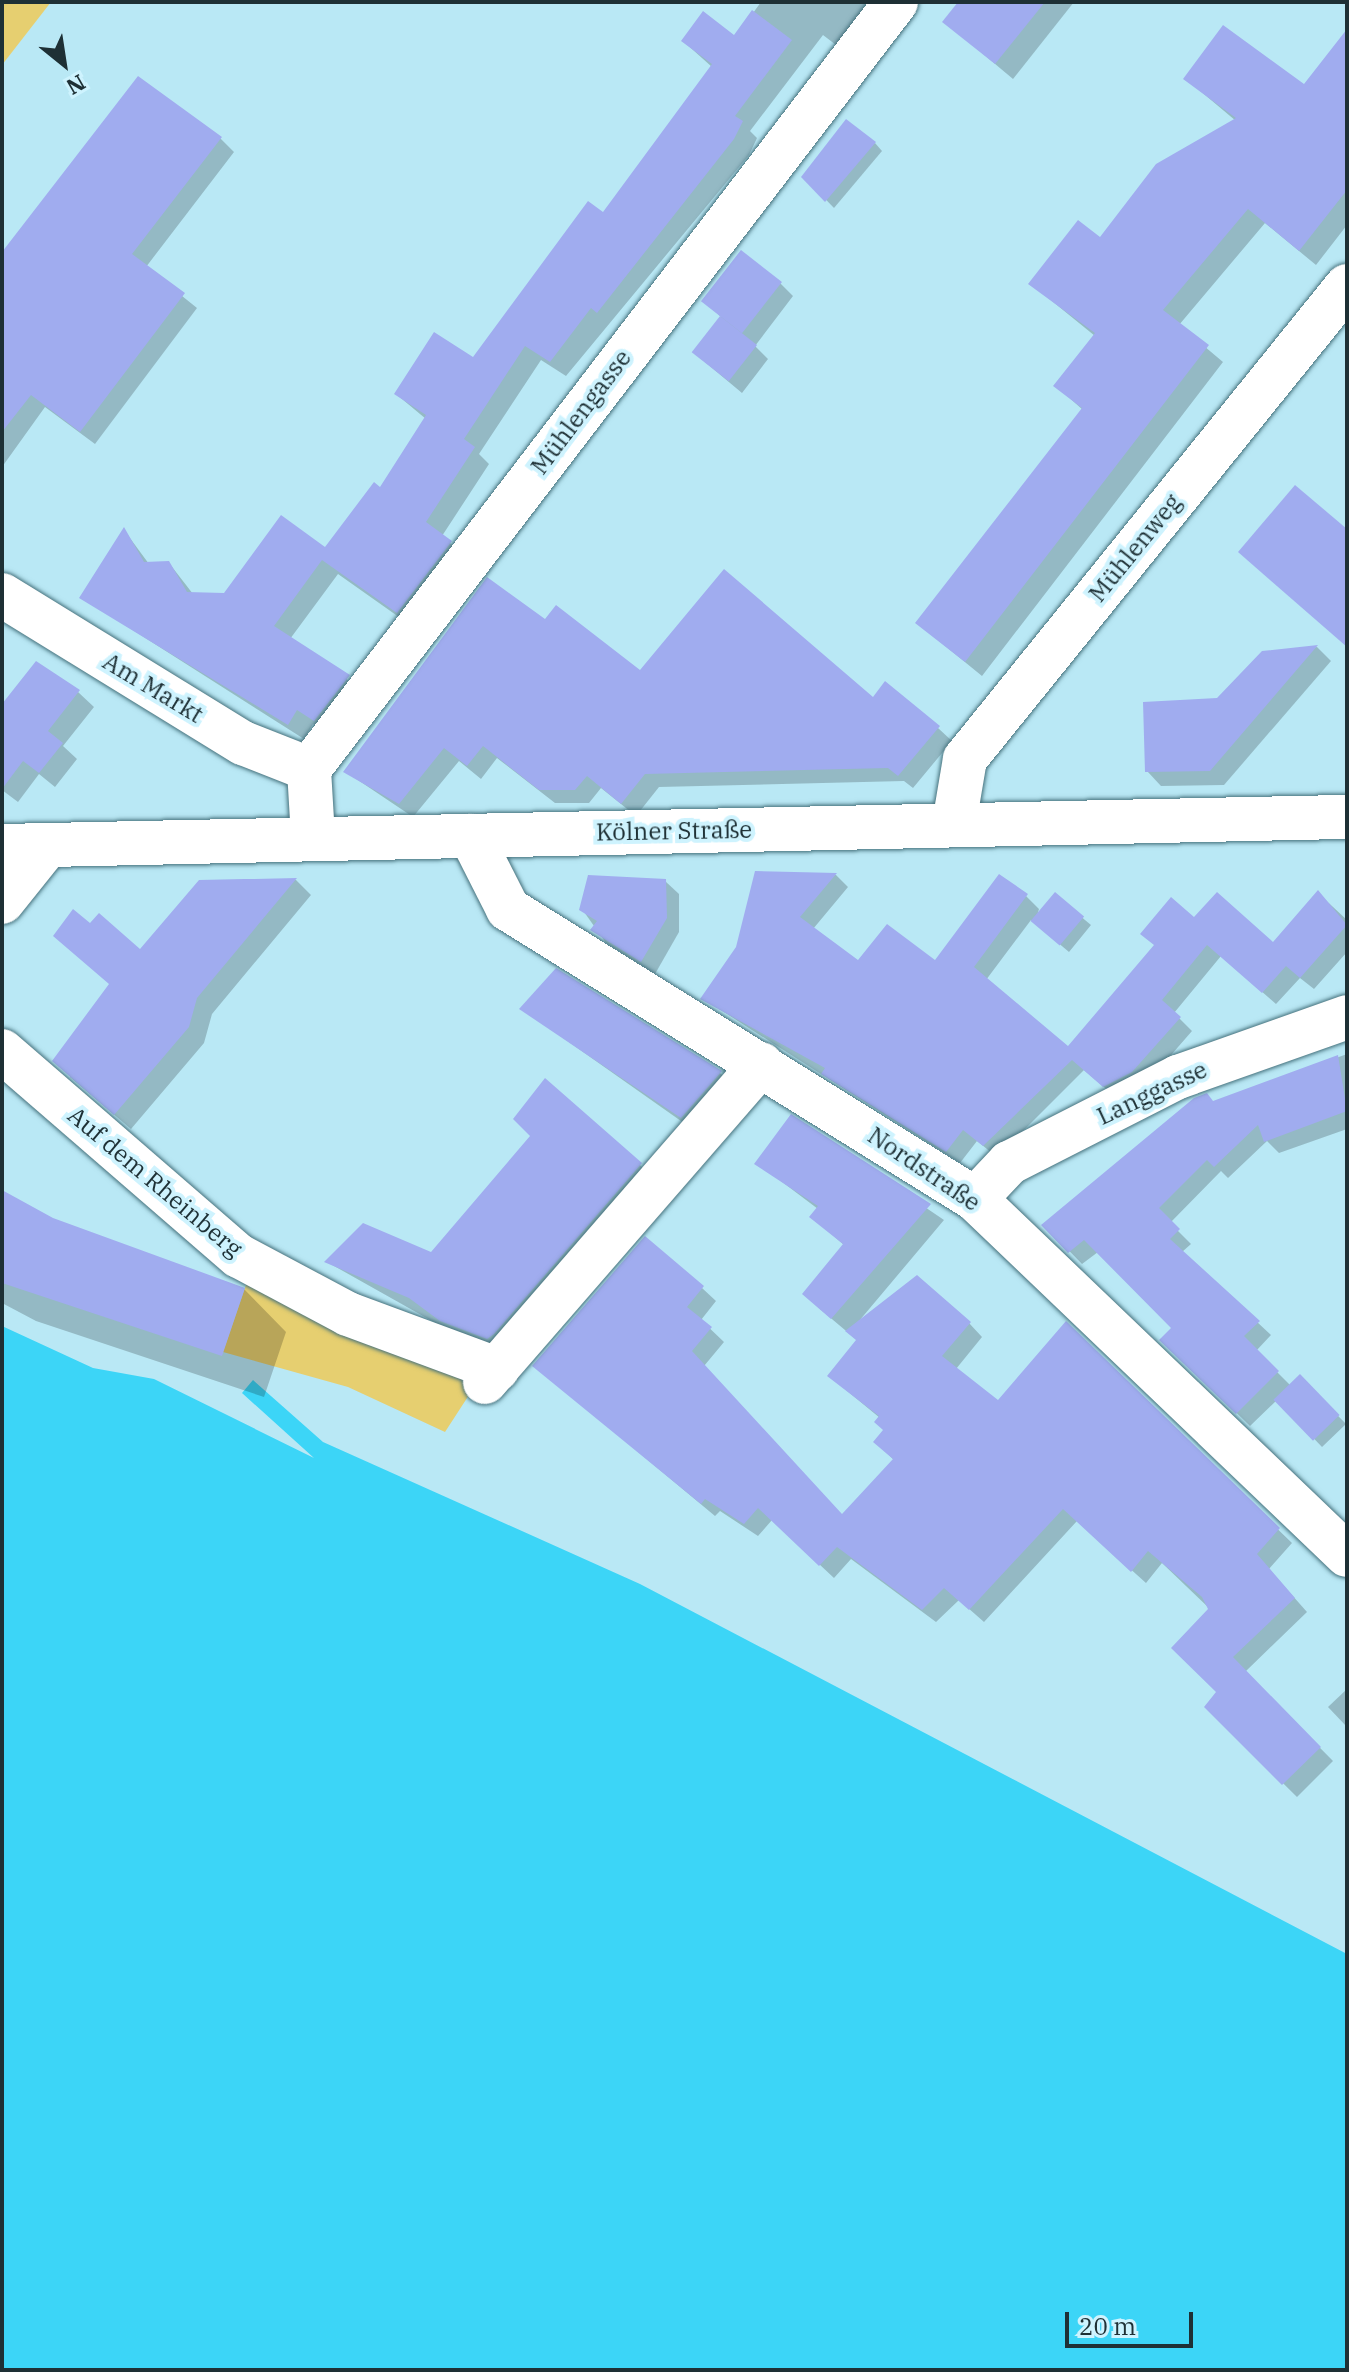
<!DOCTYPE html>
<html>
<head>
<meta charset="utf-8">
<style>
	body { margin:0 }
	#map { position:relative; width:1349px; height:2372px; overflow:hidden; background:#b9e8f5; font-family:"IBM Plex Serif",serif }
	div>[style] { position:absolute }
	.green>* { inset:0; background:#e6cf70 }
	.water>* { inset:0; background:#3cd5f7 }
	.shadow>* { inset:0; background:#0003 }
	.building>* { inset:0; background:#a0acef; transform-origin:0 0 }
	.roads { filter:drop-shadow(0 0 2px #45717c) drop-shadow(0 0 2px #45717c) }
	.minor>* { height:44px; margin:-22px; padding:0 22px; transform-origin:22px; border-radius:22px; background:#fff }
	span { translate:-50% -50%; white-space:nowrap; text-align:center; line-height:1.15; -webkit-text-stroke:8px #cef3fe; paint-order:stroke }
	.street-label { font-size:24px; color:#1e3035 }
	.frame { position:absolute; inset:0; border:4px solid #1e3035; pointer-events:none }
	.north { position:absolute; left:24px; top:24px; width:80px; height:80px; -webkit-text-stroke:6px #cef3fe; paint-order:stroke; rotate:150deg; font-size:22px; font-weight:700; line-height:32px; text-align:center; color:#1e3035 }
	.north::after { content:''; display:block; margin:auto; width:28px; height:36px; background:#1e3035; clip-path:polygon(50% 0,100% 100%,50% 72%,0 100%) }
	.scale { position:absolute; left:1065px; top:2312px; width:128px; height:36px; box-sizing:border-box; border:4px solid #1e3035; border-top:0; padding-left:10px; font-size:24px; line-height:28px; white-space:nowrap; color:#1e3035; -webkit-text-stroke:6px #cef3fe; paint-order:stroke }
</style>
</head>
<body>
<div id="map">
	<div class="green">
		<i style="clip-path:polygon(2px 2px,51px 2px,2px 65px)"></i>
		<i style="clip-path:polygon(248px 1279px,482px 1375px,445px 1432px,348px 1387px,223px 1352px)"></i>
	</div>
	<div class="water">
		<i style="clip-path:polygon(2px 1326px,93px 1368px,154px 1379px,314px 1458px,242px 1393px,253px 1380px,323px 1442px,640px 1584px,1347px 1954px,1347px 2370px,2px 2370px)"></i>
	</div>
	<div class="shadow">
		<i style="clip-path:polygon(761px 2px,896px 2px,840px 48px,823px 35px,750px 131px,757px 138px,749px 155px,566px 376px,541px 360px,479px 454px,489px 464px,442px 536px,466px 557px,413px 627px,338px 574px,290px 639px,363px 691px,330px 735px,313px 724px,304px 739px,81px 597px,124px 530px,149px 564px,169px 563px,193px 594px,225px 595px,325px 550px,381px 490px,426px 419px,396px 394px,474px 360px,603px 215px,712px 67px,683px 41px,735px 38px)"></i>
		<i style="clip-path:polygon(961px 2px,1074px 2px,1013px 79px,945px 22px)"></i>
		<i style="clip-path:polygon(1347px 32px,1347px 225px,1316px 265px,1265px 223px,1179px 325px,1223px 362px,982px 676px,917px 623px,1083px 410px,1056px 386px,1095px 336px,1031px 284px,1100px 239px,1236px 121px,1186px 79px,1304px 87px)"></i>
		<i style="clip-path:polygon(220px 138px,234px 152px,146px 267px,197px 308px,95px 444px,45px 407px,2px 467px,2px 255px)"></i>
		<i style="clip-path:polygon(875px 143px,882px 151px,834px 208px,804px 177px)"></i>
		<i style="clip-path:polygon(780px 283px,793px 296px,755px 346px,768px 359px,742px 393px,693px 352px,721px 317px,704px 301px)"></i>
		<i style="clip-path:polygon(545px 622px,641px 673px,873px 700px,938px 728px,952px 741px,913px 788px,904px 781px,659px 787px,636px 816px,601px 788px,589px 803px,555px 803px,497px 758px,481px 779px,459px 761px,413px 817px,346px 772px)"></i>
		<i style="clip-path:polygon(1317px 647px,1331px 661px,1224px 785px,1161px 786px,1147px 771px,1263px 653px)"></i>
		<i style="clip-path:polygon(78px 692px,94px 707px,63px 746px,77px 759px,55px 787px,39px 774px,18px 802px,2px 790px,2px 707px)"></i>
		<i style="clip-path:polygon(757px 874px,836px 875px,848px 887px,813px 929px,859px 963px,935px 963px,1026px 896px,1039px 909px,1036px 919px,1055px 895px,1091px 925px,1069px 952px,1031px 920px,986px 980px,1068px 1049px,1194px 919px,1273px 945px,1318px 893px,1347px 920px,1347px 952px,1314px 989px,1300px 978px,1276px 1004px,1221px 956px,1174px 1013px,1192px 1031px,1145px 1085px,1118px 1099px,1084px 1070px,997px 1157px,977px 1141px,960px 1163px,702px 998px,737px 948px)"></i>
		<i style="clip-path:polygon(296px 880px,311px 895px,212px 1014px,204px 1043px,131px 1129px,70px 1077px,110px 985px,90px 926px,140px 952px,200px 882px)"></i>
		<i style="clip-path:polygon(665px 881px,679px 894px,679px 932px,655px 974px,606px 943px,582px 909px)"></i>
		<i style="clip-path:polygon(522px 1009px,720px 1073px,737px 1089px,698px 1133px)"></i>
		<i style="clip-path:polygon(1347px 1054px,1347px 1129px,1279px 1153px,1267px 1141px,1228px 1178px,1221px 1171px,1170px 1223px,1191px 1244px,1182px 1252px,1271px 1335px,1256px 1351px,1291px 1386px,1300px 1377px,1346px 1424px,1322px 1447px,1277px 1400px,1250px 1426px,1162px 1340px,1174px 1327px,1098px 1252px,1082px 1264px,1044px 1225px,1214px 1103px)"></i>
		<i style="clip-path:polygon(792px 1117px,944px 1220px,854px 1327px,969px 1323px,982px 1337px,956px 1369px,998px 1403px,1066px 1324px,1292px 1543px,1269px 1569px,1307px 1612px,1245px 1672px,1333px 1761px,1297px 1797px,1206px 1707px,1219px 1692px,1210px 1609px,1162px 1563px,1146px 1583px,1077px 1521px,984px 1622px,959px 1600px,936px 1622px,851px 1559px,834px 1578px,772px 1520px,758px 1536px,720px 1511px,715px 1516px,535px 1366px,702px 1288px,716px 1301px,701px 1320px,724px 1342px,704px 1366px,842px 1516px,894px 1460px,875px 1442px,885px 1430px,880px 1418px,829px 1376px,858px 1341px,820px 1309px,844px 1245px,812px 1217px,818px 1209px,757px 1163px)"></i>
		<i style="clip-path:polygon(532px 1136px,640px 1165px,653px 1178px,501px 1351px,455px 1334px,327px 1262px,432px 1254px)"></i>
		<i style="clip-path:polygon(2px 1192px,52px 1220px,244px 1289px,286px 1332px,264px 1397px,36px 1321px,2px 1303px)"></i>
		<i style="clip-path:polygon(1347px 1689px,1347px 1727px,1328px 1707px)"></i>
	</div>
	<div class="building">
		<i style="clip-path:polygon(958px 2px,1045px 2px,995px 64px,942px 22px)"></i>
		<i style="clip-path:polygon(752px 10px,792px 40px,735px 116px,743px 121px,734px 139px,597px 313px,591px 308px,550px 362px,525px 346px,464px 439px,475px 447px,426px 522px,452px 541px,397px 613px,322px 560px,274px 626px,350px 675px,314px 721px,297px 710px,288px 725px,79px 598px,124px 527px,144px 562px,169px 561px,187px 592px,224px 593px,281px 515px,325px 547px,374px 482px,380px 487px,426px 415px,394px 394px,434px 332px,473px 357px,588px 201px,603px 212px,712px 64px,681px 41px,703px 11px,734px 35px)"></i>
		<i style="clip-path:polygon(1223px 25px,1304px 84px,1347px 29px,1347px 190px,1299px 251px,1248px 209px,1163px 310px,1209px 345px,965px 662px,915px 623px,1082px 408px,1053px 386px,1095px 333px,1028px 284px,1078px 220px,1100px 237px,1156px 164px,1236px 118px,1183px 79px)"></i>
		<i style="clip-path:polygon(138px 76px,222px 137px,132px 254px,185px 293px,80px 432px,31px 395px,2px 432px,2px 252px)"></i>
		<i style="clip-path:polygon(846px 119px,876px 142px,825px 202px,801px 177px)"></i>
		<i style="left:741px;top:250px;width:52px;height:65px;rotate:38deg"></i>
		<i style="left:720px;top:316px;width:47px;height:46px;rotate:38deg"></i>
		<i style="clip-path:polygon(1295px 485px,1347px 529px,1347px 647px,1238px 552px)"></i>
		<i style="clip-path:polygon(724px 569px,873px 697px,885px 681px,940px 726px,898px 776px,888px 768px,645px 774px,621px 804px,587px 776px,575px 790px,539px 790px,483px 746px,467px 766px,444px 748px,399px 804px,343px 772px,487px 577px,545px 619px,556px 605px,640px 670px)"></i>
		<i style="clip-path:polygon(1318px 645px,1210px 771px,1145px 772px,1143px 702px,1217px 698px,1262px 651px)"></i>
		<i style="clip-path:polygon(36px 661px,80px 690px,48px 731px,63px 743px,39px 773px,23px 761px,2px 789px,2px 704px)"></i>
		<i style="clip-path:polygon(755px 871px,837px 873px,800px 917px,858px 960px,887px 924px,935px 960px,999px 874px,1028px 894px,974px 967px,1068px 1046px,1154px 945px,1140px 934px,1171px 897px,1194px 917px,1217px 892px,1273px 942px,1318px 890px,1347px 925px,1300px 978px,1286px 966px,1262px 993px,1207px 945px,1162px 1000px,1181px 1017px,1132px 1072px,1103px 1087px,1072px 1060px,983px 1146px,963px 1130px,946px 1152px,821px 1074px,825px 1068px,700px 999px,736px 947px)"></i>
		<i style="clip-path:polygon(588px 875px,666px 879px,667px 918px,641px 962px,590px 930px,597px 921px,579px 910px)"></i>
		<i style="clip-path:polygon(297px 878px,197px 998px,189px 1027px,114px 1115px,52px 1061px,109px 984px,53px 936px,73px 909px,90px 923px,99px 913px,140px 949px,199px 880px)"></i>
		<i style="left:1055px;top:892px;width:38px;height:38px;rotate:40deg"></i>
		<i style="clip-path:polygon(556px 968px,722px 1071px,681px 1118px,519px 1009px)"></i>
		<i style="clip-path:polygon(1338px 1055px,1347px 1111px,1264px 1142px,1258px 1125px,1214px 1167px,1207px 1160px,1159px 1208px,1180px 1229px,1170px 1239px,1260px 1321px,1244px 1336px,1279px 1371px,1236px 1414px,1159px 1340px,1171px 1328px,1084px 1240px,1068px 1253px,1041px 1225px,1194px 1098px,1207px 1093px,1213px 1101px)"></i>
		<i style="clip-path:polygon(545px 1078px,642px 1163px,494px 1334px,487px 1339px,440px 1321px,409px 1298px,324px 1262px,363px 1223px,431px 1252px,530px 1136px,513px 1119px)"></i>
		<i style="clip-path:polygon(791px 1114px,931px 1204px,831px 1319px,802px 1294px,843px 1244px,809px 1217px,818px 1206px,754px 1164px)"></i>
		<i style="clip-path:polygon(2px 1190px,53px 1218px,245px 1288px,222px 1356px,2px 1283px)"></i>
		<i style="clip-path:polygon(645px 1236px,704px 1286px,687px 1307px,712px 1327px,692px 1351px,842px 1514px,893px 1459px,873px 1442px,883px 1430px,874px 1422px,879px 1416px,827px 1376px,856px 1340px,845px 1331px,917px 1275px,971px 1322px,942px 1356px,998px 1400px,1066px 1321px,1280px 1528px,1257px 1554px,1295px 1598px,1233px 1657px,1321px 1747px,1282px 1785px,1204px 1707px,1216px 1692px,1171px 1648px,1208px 1609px,1202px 1597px,1148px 1551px,1131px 1572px,1063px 1509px,969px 1610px,944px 1588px,922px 1610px,837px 1547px,819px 1566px,758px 1508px,744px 1524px,705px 1499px,701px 1504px,532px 1366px)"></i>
		<i style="left:1300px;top:1374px;width:57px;height:37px;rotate:46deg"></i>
	</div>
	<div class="roads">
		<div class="minor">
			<i style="left:2px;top:595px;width:283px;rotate:31.6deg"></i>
			<i style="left:243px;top:743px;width:71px;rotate:21.5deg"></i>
			<i style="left:954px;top:824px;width:66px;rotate:-80.4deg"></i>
			<i style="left:965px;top:759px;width:608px;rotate:-51.08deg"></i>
			<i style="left:471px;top:836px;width:82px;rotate:63.1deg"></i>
			<i style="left:508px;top:909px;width:550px;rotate:31.84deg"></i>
			<i style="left:975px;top:1199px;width:515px;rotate:43.74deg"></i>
			<i style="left:313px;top:837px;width:68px;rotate:-93.4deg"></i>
			<i style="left:309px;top:769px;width:966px;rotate:-52.57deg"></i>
			<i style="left:2px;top:846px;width:1345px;rotate:-1.24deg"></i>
			<i style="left:2px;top:902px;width:70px;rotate:-51.3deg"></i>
			<i style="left:2px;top:1051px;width:313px;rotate:40.9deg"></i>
			<i style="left:239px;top:1256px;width:123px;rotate:28deg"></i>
			<i style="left:348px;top:1314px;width:159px;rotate:20.3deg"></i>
			<i style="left:975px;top:1199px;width:50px;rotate:-46.6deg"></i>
			<i style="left:1009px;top:1163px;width:190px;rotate:-27deg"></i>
			<i style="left:1178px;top:1077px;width:179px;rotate:-19.5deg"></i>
			<i style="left:485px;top:1382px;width:421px;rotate:-49deg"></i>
		</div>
	</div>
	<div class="street-label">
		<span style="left:581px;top:412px;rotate:-53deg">Mühlengasse</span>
		<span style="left:1135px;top:548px;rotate:-51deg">Mühlenweg</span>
		<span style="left:153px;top:688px;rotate:31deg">Am Markt</span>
		<span style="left:674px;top:831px;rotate:-1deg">Kölner Straße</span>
		<span style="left:1152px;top:1093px;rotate:-25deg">Langgasse</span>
		<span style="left:924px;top:1169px;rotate:34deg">Nordstraße</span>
		<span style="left:155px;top:1182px;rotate:40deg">Auf dem Rheinberg</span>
	</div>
	<div class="frame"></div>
	<div class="north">N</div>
	<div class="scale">20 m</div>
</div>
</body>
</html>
